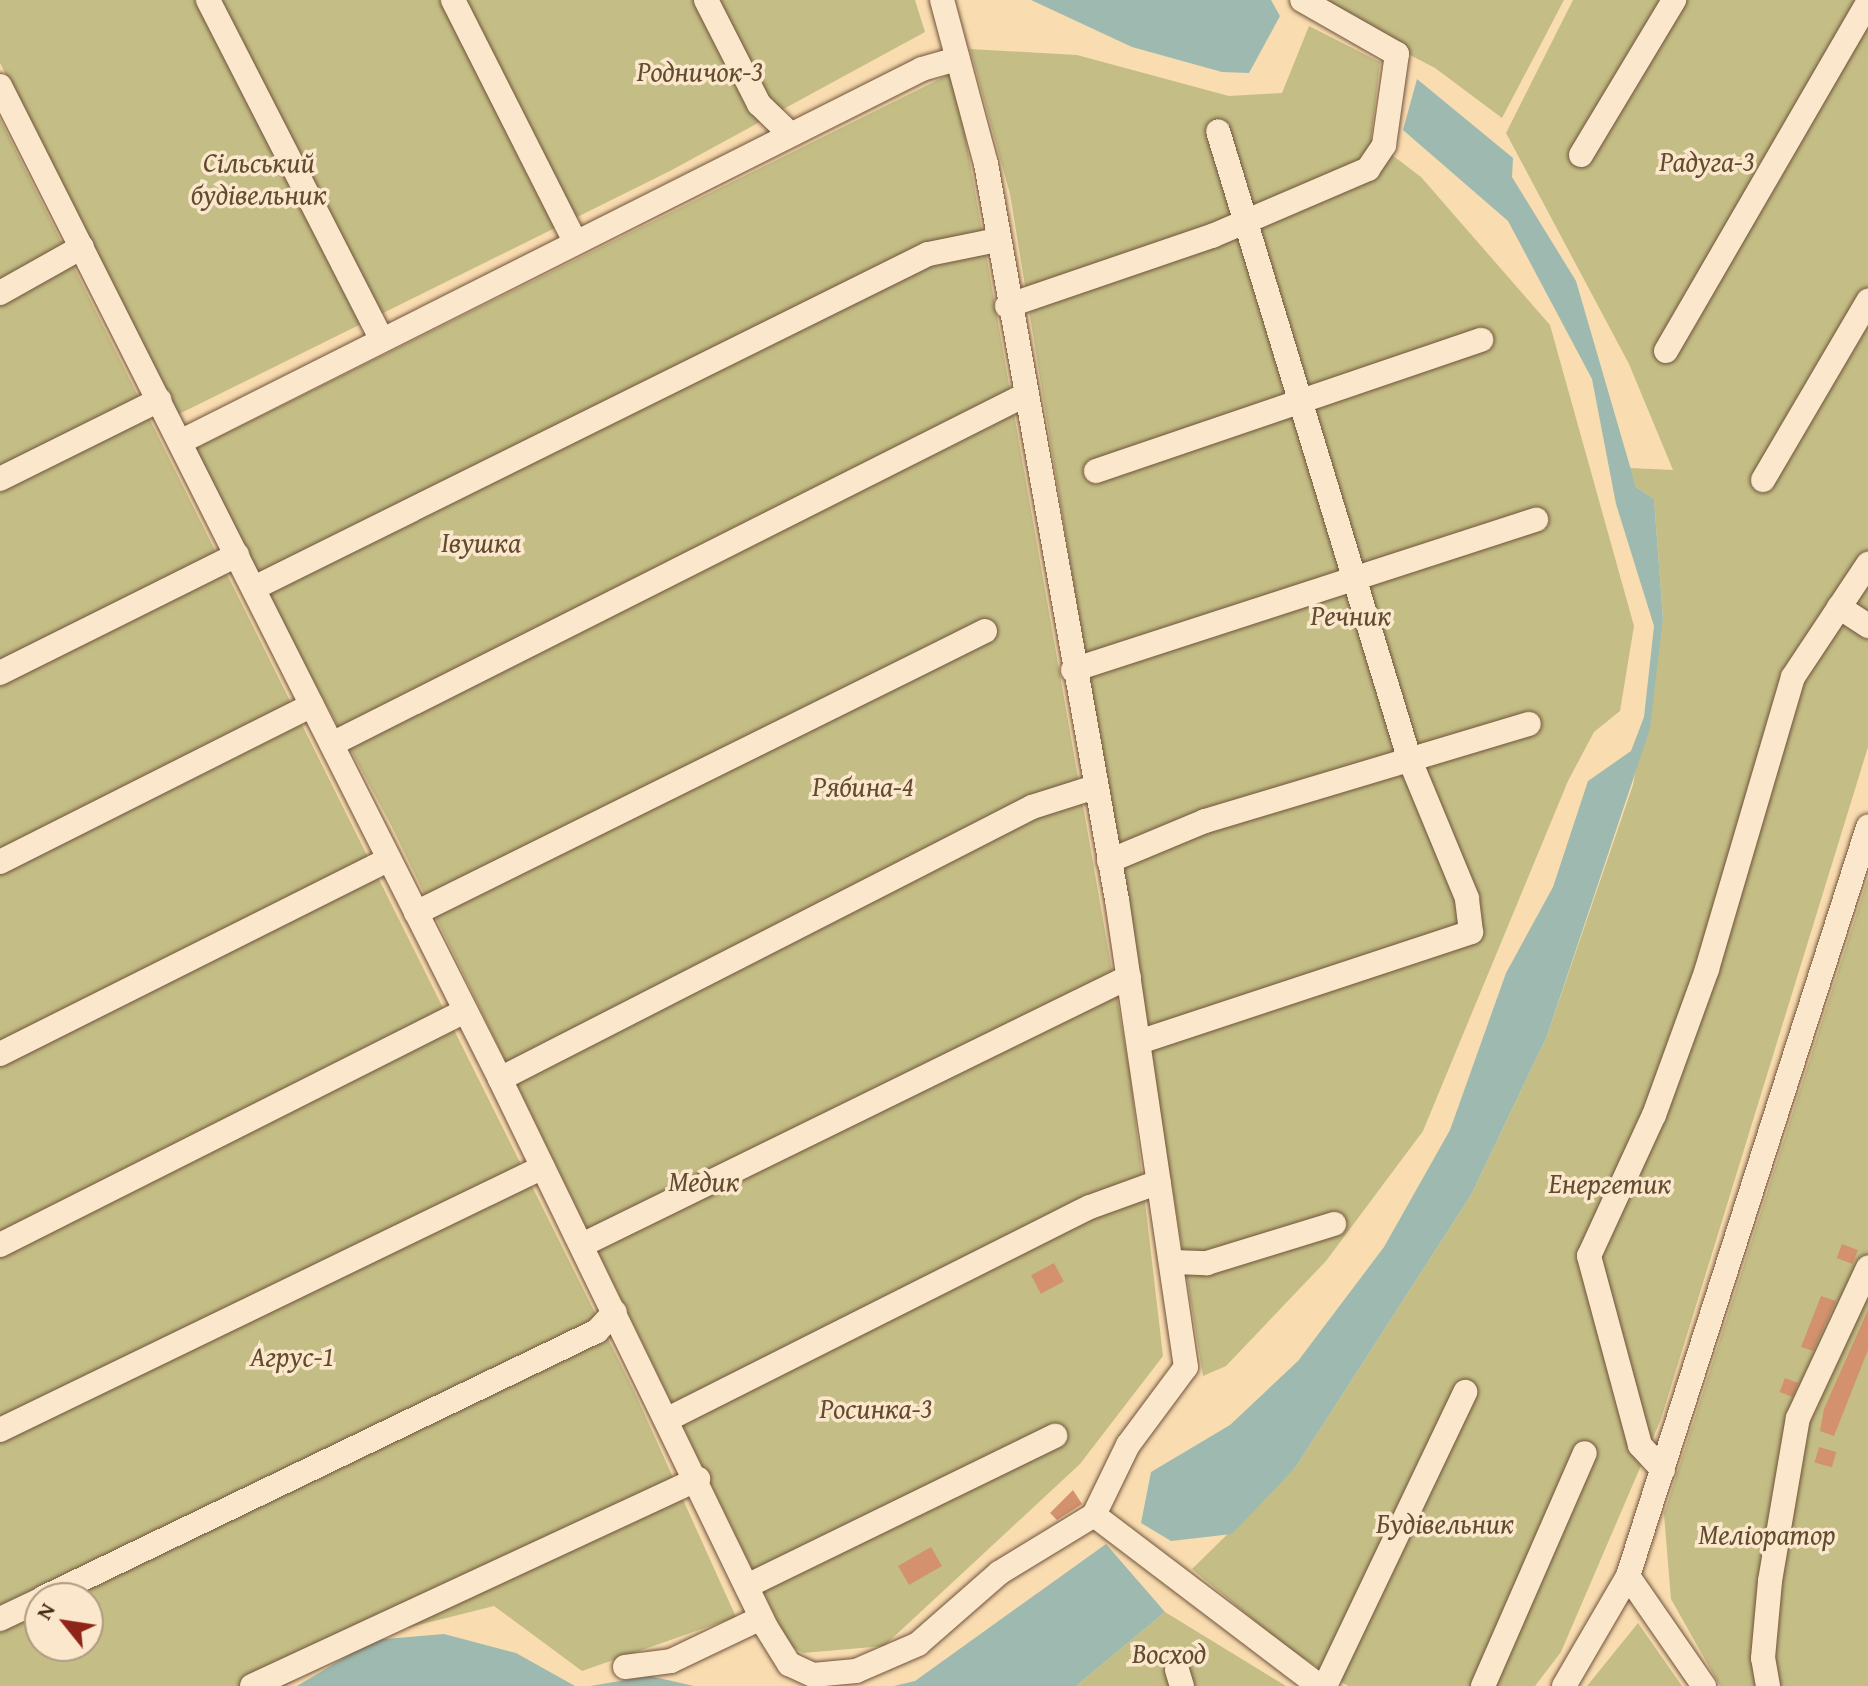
<!DOCTYPE html>
<html>
<head>
<meta charset="utf-8">
<style>
	body { margin:0 }
	#map { position:relative; width:1868px; height:1686px; overflow:hidden; background:#f9dcb0; font-family:"Gentium Book Plus",serif }
	div>[style] { position:absolute }
	.green>* { inset:0; background:#c4be86 }
	.water>* { inset:0; background:#9ebab0 }
	.building>* { inset:0; background:#d3916e; transform-origin:0 0 }
	.roads { filter:drop-shadow(0 0 2px #70533a) drop-shadow(0 0 2px #70533a) }
	.minor>* { height:24px; margin:-12px; padding:0 12px; transform-origin:12px; border-radius:12px; background:#fbe8cc }
	span { translate:-50% -50%; white-space:nowrap; text-align:center; line-height:1.15; -webkit-text-stroke:7px #fbe8cc; paint-order:stroke }
	.park-label { font-size:28px; color:#634b30; font-style:italic }
	.north { position:absolute; left:24px; top:1582px; width:80px; height:80px; box-sizing:border-box; background:#fbe8cc; border:2px solid #b19a82; border-radius:50%; rotate:300deg; font-size:22px; font-weight:700; line-height:32px; text-align:center; color:#432513 }
	.north::after { content:''; display:block; margin:auto; width:28px; height:36px; background:#8f2418; clip-path:polygon(50% 0,100% 100%,50% 72%,0 100%) }
</style>
</head>
<body>
<div id="map">
	<div class="green">
		<i style="clip-path:polygon(0 0,915px 0,925px 32px,670px 171px,179px 414px,0 63px)"></i>
		<i style="clip-path:polygon(1304px 0,1564px 0,1502px 118px,1435px 68px)"></i>
		<i style="clip-path:polygon(1573px 0,1868px 0,1868px 747px,1661px 1419px,1561px 1652px,1535px 1686px,1348px 1686px,1289px 1649px,1192px 1569px,1295px 1468px,1471px 1195px,1547px 1036px,1633px 785px,1663px 618px,1654px 499px,1636px 487px,1630px 468px,1673px 470px,1629px 364px,1506px 133px)"></i>
		<i style="clip-path:polygon(1309px 26px,1380px 62px,1371px 139px,1421px 177px,1550px 325px,1634px 626px,1620px 711px,1594px 732px,1568px 781px,1423px 1131px,1326px 1261px,1226px 1366px,1203px 1376px,1010px 194px,970px 49px,1077px 55px,1229px 96px,1282px 93px)"></i>
		<i style="clip-path:polygon(954px 72px,1130px 1073px,1163px 1356px,1080px 1464px,884px 1646px,803px 1653px,789px 1645px,391px 825px,190px 451px)"></i>
		<i style="clip-path:polygon(evenodd,0 119px,634px 1391px,736px 1617px,582px 1671px,494px 1606px,355px 1641px,285px 1686px,0 1686px,0 119px,40px 1598px,88px 1598px,88px 1646px,40px 1646px,40px 1598px)"></i>
		<i style="clip-path:polygon(1868px 878px,1868px 1686px,1720px 1686px,1671px 1599px,1664px 1514px)"></i>
		<i style="clip-path:polygon(1165px 1612px,1286px 1686px,1076px 1686px)"></i>
		<i style="clip-path:polygon(1638px 1623px,1682px 1686px,1587px 1686px)"></i>
	</div>
	<div class="water">
		<i style="clip-path:polygon(1031px 0,1271px 0,1280px 16px,1249px 73px,1222px 72px,1132px 47px)"></i>
		<i style="clip-path:polygon(1417px 79px,1513px 158px,1512px 177px,1576px 281px,1636px 487px,1654px 499px,1663px 618px,1650px 729px,1547px 1036px,1471px 1195px,1295px 1468px,1232px 1534px,1171px 1541px,1141px 1523px,1151px 1472px,1230px 1425px,1298px 1361px,1384px 1247px,1450px 1130px,1506px 973px,1553px 887px,1588px 781px,1631px 751px,1644px 717px,1654px 626px,1616px 504px,1592px 379px,1508px 221px,1403px 130px)"></i>
		<i style="clip-path:polygon(1106px 1544px,1165px 1612px,1076px 1686px,894px 1686px,915px 1681px)"></i>
		<i style="clip-path:polygon(444px 1634px,516px 1653px,575px 1686px,297px 1686px,374px 1640px)"></i>
		<i style="clip-path:polygon(650px 1676px,694px 1686px,590px 1686px)"></i>
	</div>
	<div class="building">
		<i style="left:1842px;top:1244px;width:17px;height:15px;rotate:21deg"></i>
		<i style="left:1054px;top:1263px;width:21px;height:26px;rotate:62deg"></i>
		<i style="clip-path:polygon(1821px 1296px,1836px 1301px,1813px 1351px,1801px 1347px)"></i>
		<i style="clip-path:polygon(1868px 1310px,1868px 1350px,1834px 1436px,1820px 1431px,1824px 1409px)"></i>
		<i style="left:1785px;top:1378px;width:14px;height:15px;rotate:21deg"></i>
		<i style="left:1819px;top:1447px;width:18px;height:16px;rotate:16deg"></i>
		<i style="clip-path:polygon(1073px 1490px,1082px 1504px,1057px 1520px,1050px 1513px)"></i>
		<i style="left:931px;top:1547px;width:22px;height:38px;rotate:60deg"></i>
	</div>
	<div class="roads">
		<div class="minor">
			<i style="left:208px;top:0;width:380px;rotate:62.9deg"></i>
			<i style="left:453px;top:0;width:270px;rotate:63.2deg"></i>
			<i style="left:706px;top:0;width:117px;rotate:63deg"></i>
			<i style="left:759px;top:104px;width:43px;rotate:44.1deg"></i>
			<i style="left:0;top:86px;width:1112px;rotate:63.27deg"></i>
			<i style="left:500px;top:1079px;width:609px;rotate:64.11deg"></i>
			<i style="left:766px;top:1627px;width:44px;rotate:58.1deg"></i>
			<i style="left:789px;top:1664px;width:26px;rotate:25deg"></i>
			<i style="left:813px;top:1675px;width:43px;rotate:-5.3deg"></i>
			<i style="left:856px;top:1671px;width:68px;rotate:-23.5deg"></i>
			<i style="left:918px;top:1644px;width:108px;rotate:-41.2deg"></i>
			<i style="left:999px;top:1573px;width:111px;rotate:-31.4deg"></i>
			<i style="left:1094px;top:1515px;width:78px;rotate:-64.1deg"></i>
			<i style="left:1128px;top:1445px;width:97px;rotate:-53.4deg"></i>
			<i style="left:1186px;top:1367px;width:472px;rotate:-98.4deg"></i>
			<i style="left:1117px;top:900px;width:748px;rotate:-100.09deg"></i>
			<i style="left:986px;top:164px;width:170px;rotate:-105deg"></i>
			<i style="left:1581px;top:155px;width:181px;rotate:-59deg"></i>
			<i style="left:0;top:293px;width:94px;rotate:-29.3deg"></i>
			<i style="left:1007px;top:306px;width:217px;rotate:-18.9deg"></i>
			<i style="left:1212px;top:236px;width:170px;rotate:-23.2deg"></i>
			<i style="left:1368px;top:169px;width:29px;rotate:-56deg"></i>
			<i style="left:1384px;top:145px;width:92px;rotate:-81.9deg"></i>
			<i style="left:1397px;top:54px;width:109px;rotate:-150.4deg"></i>
			<i style="left:1666px;top:351px;width:403px;rotate:-59.9deg"></i>
			<i style="left:180px;top:442px;width:830px;rotate:-26.69deg"></i>
			<i style="left:922px;top:69px;width:37px;rotate:-16deg"></i>
			<i style="left:1096px;top:471px;width:407px;rotate:-18.8deg"></i>
			<i style="left:0;top:479px;width:178px;rotate:-26.4deg"></i>
			<i style="left:1763px;top:480px;width:208px;rotate:-59.6deg"></i>
			<i style="left:254px;top:588px;width:752px;rotate:-26.36deg"></i>
			<i style="left:928px;top:254px;width:70px;rotate:-11.5deg"></i>
			<i style="left:1839px;top:607px;width:35px;rotate:33deg"></i>
			<i style="left:1073px;top:670px;width:487px;rotate:-18deg"></i>
			<i style="left:0;top:673px;width:265px;rotate:-26.5deg"></i>
			<i style="left:332px;top:744px;width:774px;rotate:-26.73deg"></i>
			<i style="left:1109px;top:861px;width:104px;rotate:-22.6deg"></i>
			<i style="left:1205px;top:821px;width:338px;rotate:-16.7deg"></i>
			<i style="left:0;top:862px;width:349px;rotate:-26.7deg"></i>
			<i style="left:416px;top:913px;width:635px;rotate:-26.36deg"></i>
			<i style="left:1139px;top:1042px;width:350px;rotate:-18.3deg"></i>
			<i style="left:1471px;top:932px;width:34px;rotate:-97deg"></i>
			<i style="left:1467px;top:898px;width:152px;rotate:-112.5deg"></i>
			<i style="left:1409px;top:758px;width:655px;rotate:-106.94deg"></i>
			<i style="left:0;top:1054px;width:435px;rotate:-26.6deg"></i>
			<i style="left:500px;top:1079px;width:598px;rotate:-27.08deg"></i>
			<i style="left:1032px;top:807px;width:66px;rotate:-17.6deg"></i>
			<i style="left:0;top:1245px;width:521px;rotate:-26.71deg"></i>
			<i style="left:582px;top:1245px;width:609px;rotate:-26.1deg"></i>
			<i style="left:1174px;top:1262px;width:33px;rotate:2deg"></i>
			<i style="left:1207px;top:1263px;width:133px;rotate:-17.1deg"></i>
			<i style="left:668px;top:1419px;width:472px;rotate:-26.7deg"></i>
			<i style="left:1090px;top:1207px;width:73px;rotate:-19.9deg"></i>
			<i style="left:0;top:1430px;width:603px;rotate:-25.84deg"></i>
			<i style="left:1663px;top:1470px;width:34px;rotate:-133deg"></i>
			<i style="left:1640px;top:1445px;width:196px;rotate:-105.1deg"></i>
			<i style="left:1589px;top:1256px;width:155px;rotate:-65.3deg"></i>
			<i style="left:1654px;top:1115px;width:155px;rotate:-70deg"></i>
			<i style="left:1707px;top:969px;width:304px;rotate:-73.6deg"></i>
			<i style="left:1793px;top:677px;width:136px;rotate:-56.4deg"></i>
			<i style="left:1094px;top:1515px;width:283px;rotate:37.2deg"></i>
			<i style="left:1628px;top:1576px;width:134px;rotate:55.4deg"></i>
			<i style="left:747px;top:1586px;width:343px;rotate:-26deg"></i>
			<i style="left:43px;top:1598px;width:615px;rotate:-25.73deg"></i>
			<i style="left:597px;top:1331px;width:26px;rotate:-47deg"></i>
			<i style="left:0;top:1619px;width:44px;rotate:-25.4deg"></i>
			<i style="left:625px;top:1667px;width:46px;rotate:-7.4deg"></i>
			<i style="left:671px;top:1661px;width:100px;rotate:-25.5deg"></i>
			<i style="left:1177px;top:1670px;width:17px;rotate:73deg"></i>
			<i style="left:252px;top:1686px;width:492px;rotate:-24.9deg"></i>
			<i style="left:1325px;top:1686px;width:326px;rotate:-64.5deg"></i>
			<i style="left:1483px;top:1686px;width:254px;rotate:-66.4deg"></i>
			<i style="left:1564px;top:1686px;width:127px;rotate:-59.8deg"></i>
			<i style="left:1628px;top:1576px;width:787px;rotate:-72.23deg"></i>
			<i style="left:1768px;top:1686px;width:28px;rotate:-100deg"></i>
			<i style="left:1763px;top:1658px;width:77px;rotate:-84.8deg"></i>
			<i style="left:1770px;top:1581px;width:165px;rotate:-80.3deg"></i>
			<i style="left:1798px;top:1418px;width:166px;rotate:-65deg"></i>
		</div>
	</div>
	<div class="park-label">
		<span style="left:700px;top:71px">Родничок-3</span>
		<span style="left:1707px;top:161px">Радуга-3</span>
		<span style="left:259px;top:178px">Сільський<br>будівельник</span>
		<span style="left:481px;top:542px">Івушка</span>
		<span style="left:1351px;top:615px">Речник</span>
		<span style="left:863px;top:786px">Рябина-4</span>
		<span style="left:704px;top:1181px">Медик</span>
		<span style="left:1610px;top:1183px">Енергетик</span>
		<span style="left:292px;top:1356px">Агрус-1</span>
		<span style="left:876px;top:1408px">Росинка-3</span>
		<span style="left:1445px;top:1523px">Будівельник</span>
		<span style="left:1767px;top:1534px">Меліоратор</span>
		<span style="left:1169px;top:1653px">Восход</span>
	</div>
	<div class="north">N</div>
</div>
</body>
</html>
